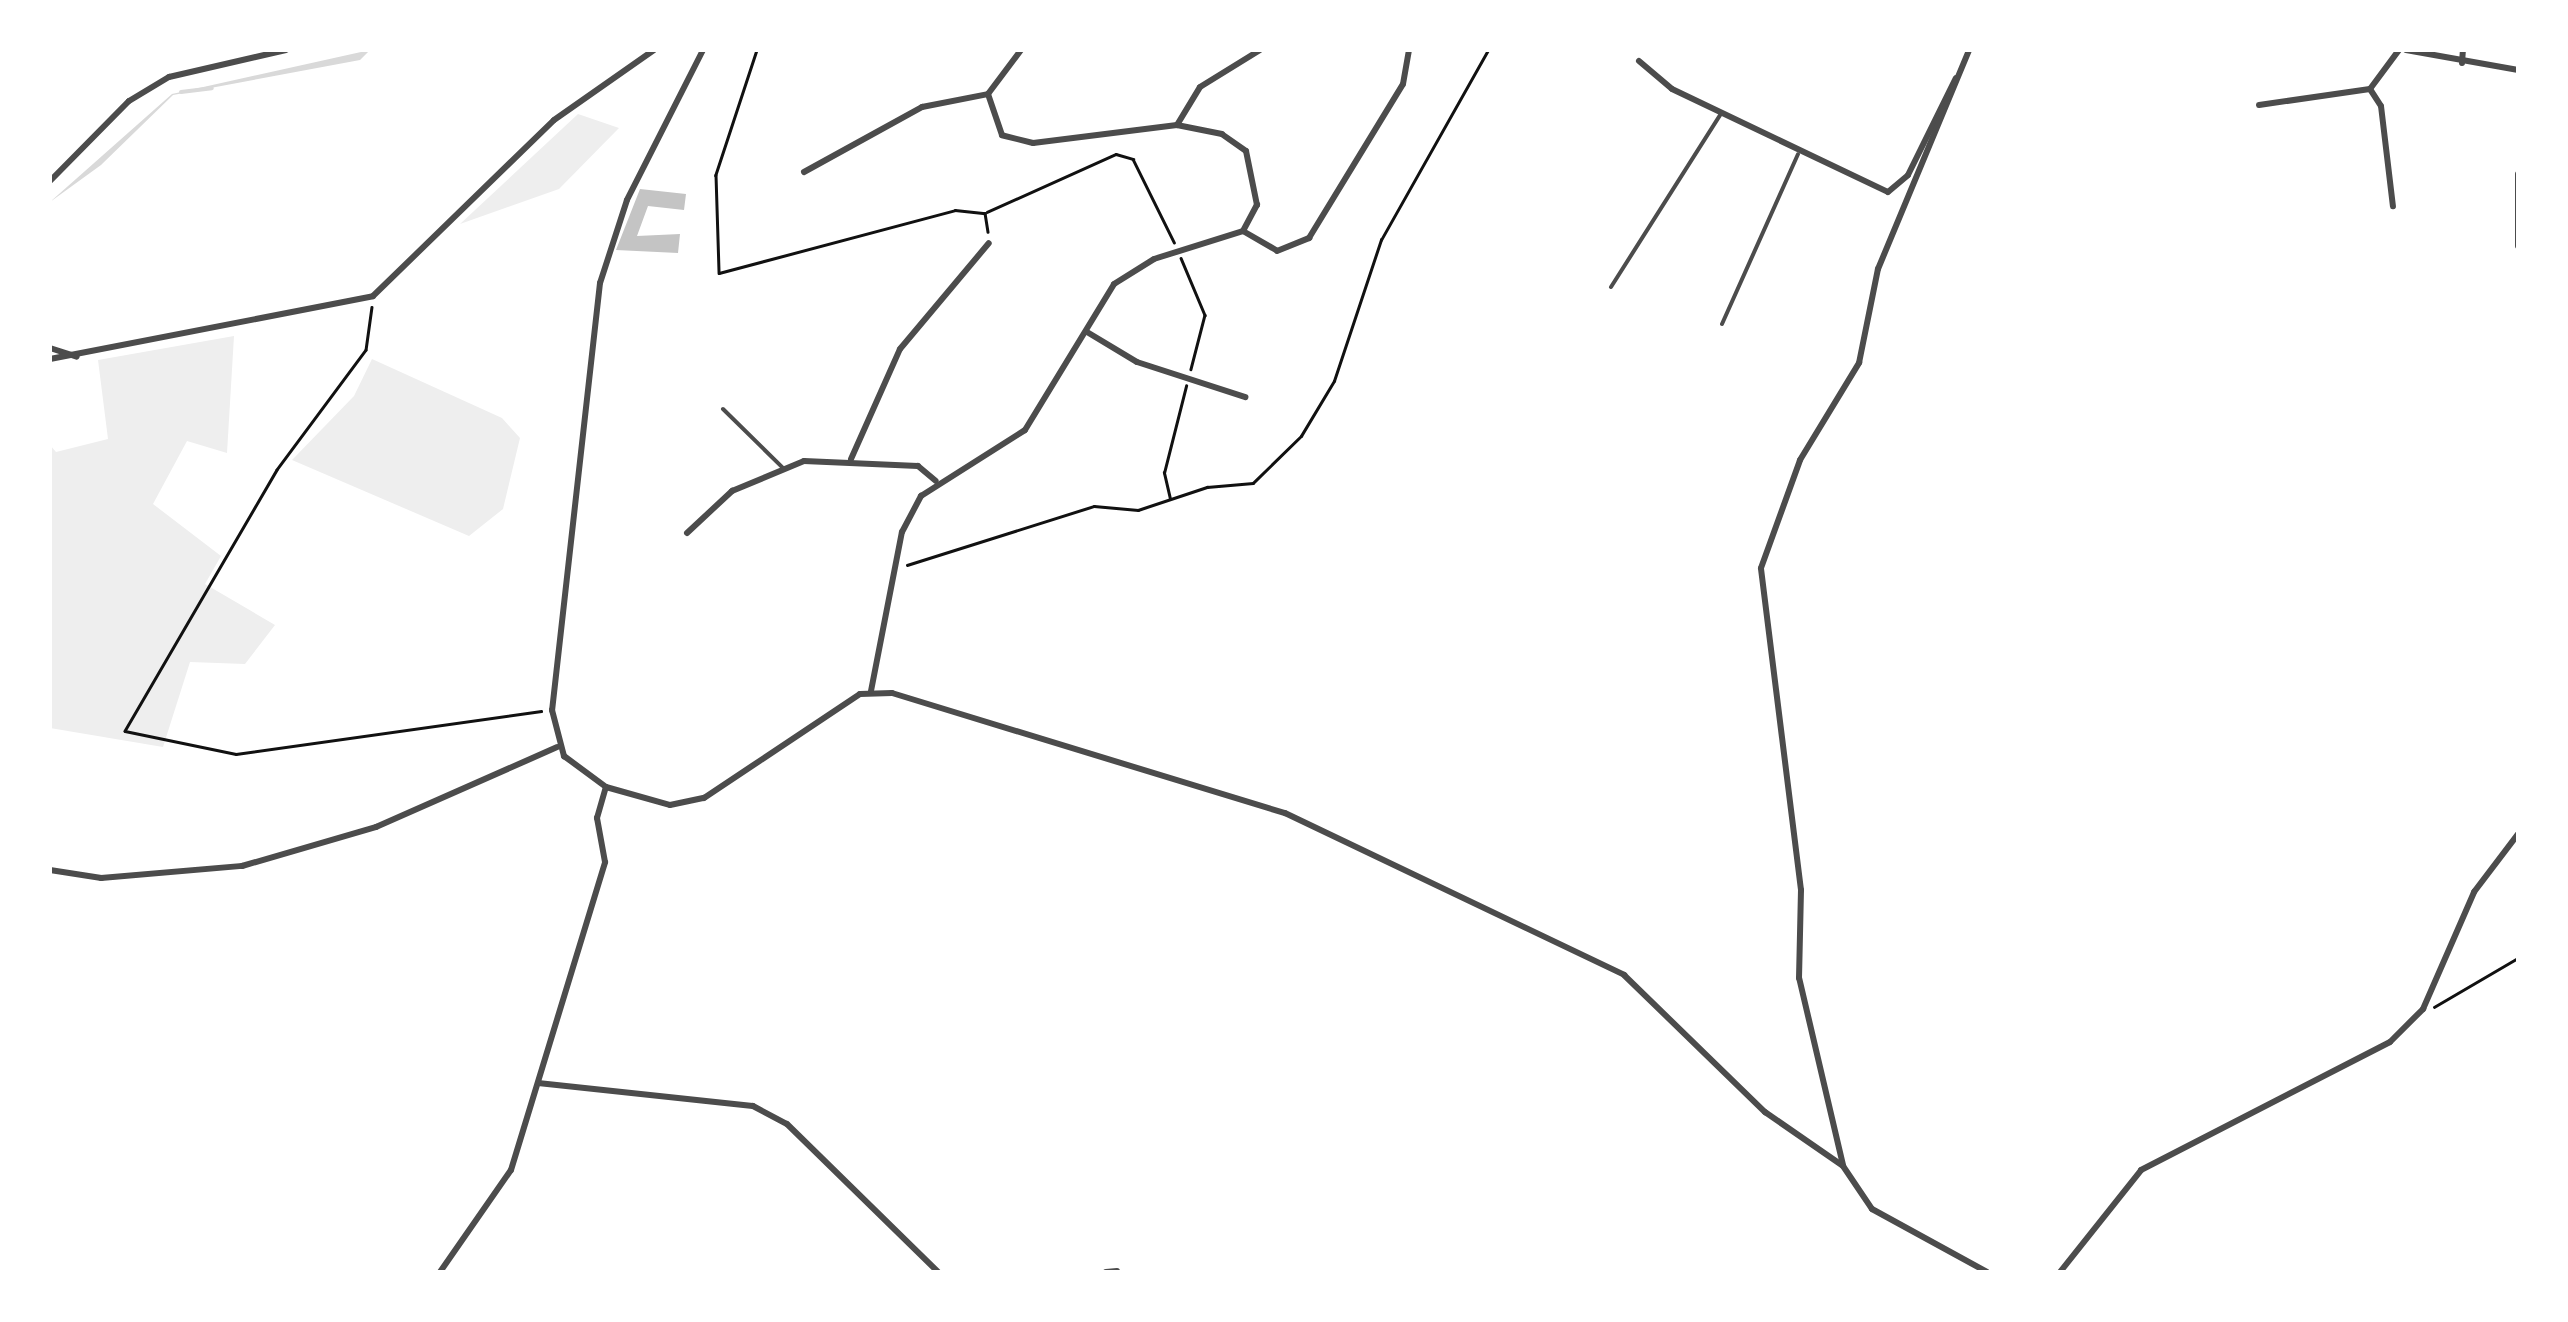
<!DOCTYPE html>
<html>
<head>
<meta charset="utf-8">
<style>
	body { margin:0 }
	#map { position:relative; width:2568px; height:1322px; overflow:hidden; background:#fff; font-family:Lato,sans-serif }
	div>[style] { position:absolute }
	.green>* { inset:0; background:#eee }
	.water>* { inset:0; background:#d9d9d9 }
	.stream>* { height:4px; margin:-2px; padding:0 2px; transform-origin:2px; border-radius:2px; background:#d9d9d9 }
	.building>* { inset:0; background:#c4c4c4 }
	.path>* { height:2.5px; margin:-1.25px; padding:0 1.25px; transform-origin:1.25px; border-radius:1.25px; background:#111 }
	.service>* { height:4px; margin:-2px; padding:0 2px; transform-origin:2px; border-radius:2px; background:#4c4c4c }
	.minor>* { height:6px; margin:-3px; padding:0 3px; transform-origin:3px; border-radius:3px; background:#4c4c4c }
	span { translate:-50% -50%; white-space:nowrap; text-align:center; line-height:1.15; -webkit-text-stroke:8px #fff; paint-order:stroke }
	.frame { position:absolute; inset:0; border:52px solid #fff; pointer-events:none }
</style>
</head>
<body>
<div id="map">
	<div class="green">
		<i style="clip-path:polygon(578px 114px,619px 128px,559px 189px,460px 224px)"></i>
		<i style="clip-path:polygon(234px 336px,227px 453px,187px 441px,153px 504px,221px 556px,205px 584px,275px 625px,245px 664px,190px 662px,163px 747px,50px 728px,50px 445px,56px 452px,108px 439px,98px 360px)"></i>
		<i style="clip-path:polygon(372px 359px,502px 418px,520px 438px,503px 509px,469px 536px,292px 460px,354px 396px)"></i>
	</div>
	<div class="water">
		<i style="clip-path:polygon(370px 50px,360px 60px,173px 95px,101px 165px,50px 202px,172px 94px)"></i>
	</div>
	<div class="stream">
		<i style="left:181px;top:92px;width:31px;rotate:-7deg"></i>
	</div>
	<div class="building">
		<i style="clip-path:polygon(640px 189px,686px 194px,684px 210px,648px 206px,637px 236px,680px 234px,678px 253px,616px 250px)"></i>
	</div>
	<div class="path">
		<i style="left:757px;top:50px;width:132px;rotate:108.2deg"></i>
		<i style="left:716px;top:175px;width:98px;rotate:88.2deg"></i>
		<i style="left:719px;top:273px;width:244px;rotate:-14.9deg"></i>
		<i style="left:955px;top:210px;width:30px;rotate:6deg"></i>
		<i style="left:985px;top:213px;width:19px;rotate:81deg"></i>
		<i style="left:987px;top:212px;width:141px;rotate:-24.2deg"></i>
		<i style="left:1116px;top:154px;width:18px;rotate:16deg"></i>
		<i style="left:1133px;top:159px;width:93px;rotate:63.7deg"></i>
		<i style="left:1181px;top:258px;width:62px;rotate:67.2deg"></i>
		<i style="left:1205px;top:315px;width:56px;rotate:104.5deg"></i>
		<i style="left:372px;top:307px;width:43px;rotate:97.9deg"></i>
		<i style="left:366px;top:350px;width:149px;rotate:126.6deg"></i>
		<i style="left:277px;top:470px;width:302px;rotate:120.2deg"></i>
		<i style="left:125px;top:731px;width:113px;rotate:11.7deg"></i>
		<i style="left:236px;top:754px;width:308px;rotate:-8deg"></i>
		<i style="left:1170px;top:499px;width:27px;rotate:-103deg"></i>
		<i style="left:1164px;top:473px;width:90px;rotate:-75.8deg"></i>
		<i style="left:907px;top:565px;width:196px;rotate:-17.5deg"></i>
		<i style="left:1094px;top:506px;width:44px;rotate:5.2deg"></i>
		<i style="left:1138px;top:510px;width:73px;rotate:-18.4deg"></i>
		<i style="left:1207px;top:487px;width:46px;rotate:-5deg"></i>
		<i style="left:1253px;top:483px;width:67px;rotate:-44.4deg"></i>
		<i style="left:1301px;top:436px;width:64px;rotate:-59deg"></i>
		<i style="left:1334px;top:381px;width:149px;rotate:-71.6deg"></i>
		<i style="left:1381px;top:240px;width:218px;rotate:-60.6deg"></i>
		<i style="left:2434px;top:1007px;width:97px;rotate:-30.3deg"></i>
	</div>
	<div class="service">
		<i style="left:1611px;top:287px;width:205px;rotate:-57.6deg"></i>
		<i style="left:1722px;top:324px;width:186px;rotate:-65.9deg"></i>
		<i style="left:723px;top:409px;width:84px;rotate:44.5deg"></i>
	</div>
	<div class="minor">
		<i style="left:703px;top:50px;width:168px;rotate:116.9deg"></i>
		<i style="left:627px;top:200px;width:87px;rotate:108deg"></i>
		<i style="left:600px;top:283px;width:430px;rotate:96.4deg"></i>
		<i style="left:552px;top:710px;width:48px;rotate:75.4deg"></i>
		<i style="left:564px;top:756px;width:52px;rotate:36.4deg"></i>
		<i style="left:606px;top:787px;width:66px;rotate:15.7deg"></i>
		<i style="left:670px;top:805px;width:35px;rotate:-12deg"></i>
		<i style="left:704px;top:798px;width:187px;rotate:-33.7deg"></i>
		<i style="left:860px;top:694px;width:32px;rotate:-2deg"></i>
		<i style="left:892px;top:693px;width:411px;rotate:17deg"></i>
		<i style="left:1285px;top:813px;width:376px;rotate:25.5deg"></i>
		<i style="left:1624px;top:975px;width:197px;rotate:44.2deg"></i>
		<i style="left:1765px;top:1112px;width:95px;rotate:34.7deg"></i>
		<i style="left:1843px;top:1166px;width:52px;rotate:56deg"></i>
		<i style="left:1872px;top:1209px;width:131px;rotate:28.7deg"></i>
		<i style="left:2406px;top:50px;width:114px;rotate:10.1deg"></i>
		<i style="left:1639px;top:61px;width:43px;rotate:40.3deg"></i>
		<i style="left:1672px;top:89px;width:239px;rotate:25.5deg"></i>
		<i style="left:1888px;top:192px;width:26px;rotate:-40deg"></i>
		<i style="left:1908px;top:175px;width:108px;rotate:-63.7deg"></i>
		<i style="left:2462px;top:63px;width:13px;rotate:-86deg"></i>
		<i style="left:2370px;top:89px;width:20px;rotate:57deg"></i>
		<i style="left:2381px;top:106px;width:101px;rotate:83.2deg"></i>
		<i style="left:2259px;top:105px;width:112px;rotate:-8.2deg"></i>
		<i style="left:2370px;top:89px;width:49px;rotate:-53.4deg"></i>
		<i style="left:1177px;top:125px;width:44px;rotate:-58.8deg"></i>
		<i style="left:1200px;top:87px;width:70px;rotate:-31.7deg"></i>
		<i style="left:804px;top:172px;width:135px;rotate:-28.8deg"></i>
		<i style="left:922px;top:107px;width:67px;rotate:-11.1deg"></i>
		<i style="left:2518px;top:174px;width:72px;rotate:90deg"></i>
		<i style="left:50px;top:181px;width:112px;rotate:-45.4deg"></i>
		<i style="left:129px;top:101px;width:47px;rotate:-31deg"></i>
		<i style="left:169px;top:77px;width:120px;rotate:-13deg"></i>
		<i style="left:1243px;top:231px;width:39px;rotate:30deg"></i>
		<i style="left:1277px;top:251px;width:35px;rotate:-22deg"></i>
		<i style="left:1309px;top:238px;width:180px;rotate:-58.6deg"></i>
		<i style="left:1403px;top:84px;width:35px;rotate:-80deg"></i>
		<i style="left:1087px;top:332px;width:58px;rotate:31deg"></i>
		<i style="left:1137px;top:362px;width:114px;rotate:18deg"></i>
		<i style="left:50px;top:348px;width:28px;rotate:18deg"></i>
		<i style="left:50px;top:359px;width:329px;rotate:-11deg"></i>
		<i style="left:373px;top:296px;width:252px;rotate:-44.2deg"></i>
		<i style="left:554px;top:120px;width:122px;rotate:-35deg"></i>
		<i style="left:851px;top:459px;width:120px;rotate:-66deg"></i>
		<i style="left:900px;top:349px;width:138px;rotate:-50deg"></i>
		<i style="left:687px;top:533px;width:62px;rotate:-43deg"></i>
		<i style="left:732px;top:491px;width:78px;rotate:-22.6deg"></i>
		<i style="left:804px;top:461px;width:114px;rotate:2.5deg"></i>
		<i style="left:918px;top:466px;width:23px;rotate:40deg"></i>
		<i style="left:871px;top:691px;width:162px;rotate:-79deg"></i>
		<i style="left:902px;top:532px;width:41px;rotate:-62.2deg"></i>
		<i style="left:921px;top:496px;width:123px;rotate:-32.4deg"></i>
		<i style="left:1025px;top:430px;width:171px;rotate:-58.6deg"></i>
		<i style="left:1114px;top:284px;width:47px;rotate:-32deg"></i>
		<i style="left:1154px;top:259px;width:93px;rotate:-17.5deg"></i>
		<i style="left:1243px;top:231px;width:30px;rotate:-62deg"></i>
		<i style="left:1257px;top:205px;width:55px;rotate:-101.5deg"></i>
		<i style="left:1246px;top:151px;width:29px;rotate:-145deg"></i>
		<i style="left:1222px;top:134px;width:46px;rotate:-168.7deg"></i>
		<i style="left:1177px;top:125px;width:145px;rotate:172.9deg"></i>
		<i style="left:1033px;top:143px;width:32px;rotate:-166deg"></i>
		<i style="left:1002px;top:135px;width:43px;rotate:-108.9deg"></i>
		<i style="left:988px;top:94px;width:55px;rotate:-53.1deg"></i>
		<i style="left:50px;top:870px;width:52px;rotate:8.9deg"></i>
		<i style="left:101px;top:878px;width:142px;rotate:-4.9deg"></i>
		<i style="left:242px;top:866px;width:140px;rotate:-16.2deg"></i>
		<i style="left:376px;top:827px;width:198px;rotate:-23.8deg"></i>
		<i style="left:538px;top:1083px;width:216px;rotate:6.1deg"></i>
		<i style="left:753px;top:1106px;width:38px;rotate:28deg"></i>
		<i style="left:787px;top:1124px;width:211px;rotate:44.4deg"></i>
		<i style="left:1843px;top:1165px;width:192px;rotate:-103.2deg"></i>
		<i style="left:1799px;top:978px;width:88px;rotate:-88.7deg"></i>
		<i style="left:1801px;top:890px;width:324px;rotate:-97.1deg"></i>
		<i style="left:1761px;top:568px;width:115px;rotate:-70.1deg"></i>
		<i style="left:1800px;top:460px;width:114px;rotate:-58.7deg"></i>
		<i style="left:1859px;top:363px;width:96px;rotate:-78.6deg"></i>
		<i style="left:1878px;top:269px;width:237px;rotate:-67.4deg"></i>
		<i style="left:440px;top:1272px;width:124px;rotate:-55.2deg"></i>
		<i style="left:511px;top:1170px;width:322px;rotate:-73deg"></i>
		<i style="left:605px;top:862px;width:45px;rotate:-100.3deg"></i>
		<i style="left:597px;top:818px;width:32px;rotate:-74deg"></i>
		<i style="left:1106px;top:1272px;width:11px;rotate:-5deg"></i>
		<i style="left:2060px;top:1272px;width:130px;rotate:-51.5deg"></i>
		<i style="left:2141px;top:1170px;width:280px;rotate:-27.2deg"></i>
		<i style="left:2390px;top:1042px;width:47px;rotate:-45deg"></i>
		<i style="left:2423px;top:1009px;width:128px;rotate:-66.4deg"></i>
		<i style="left:2474px;top:892px;width:73px;rotate:-52.8deg"></i>
	</div>
	<div class="frame"></div>
</div>
</body>
</html>
